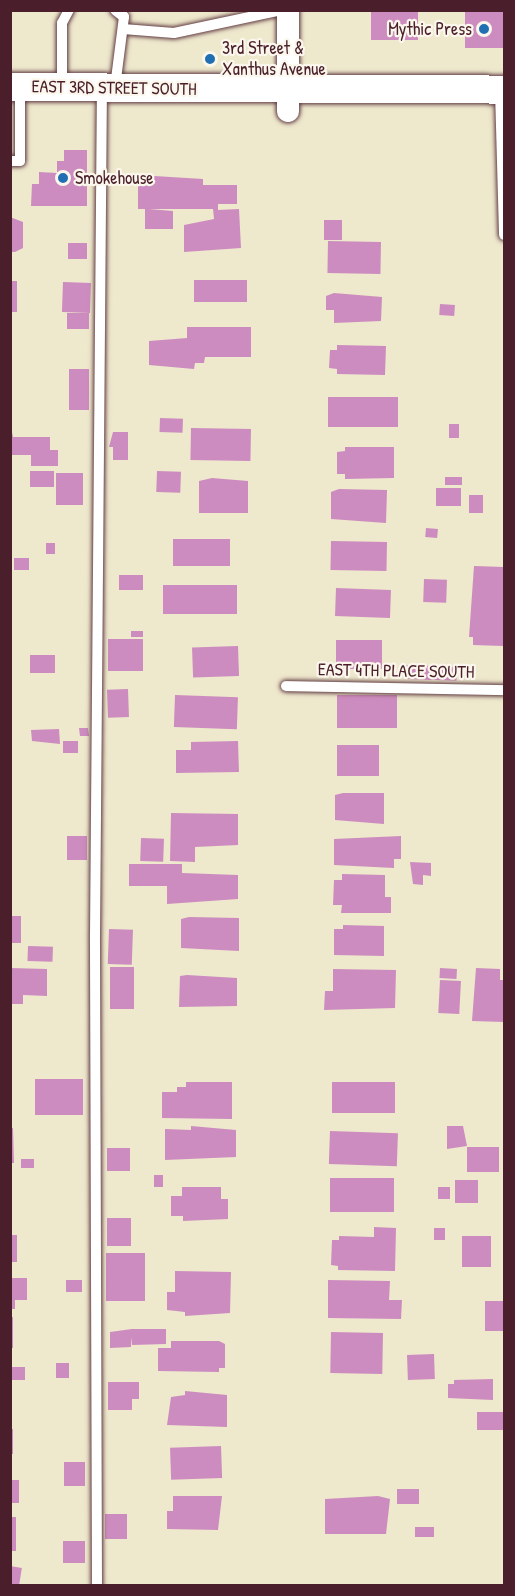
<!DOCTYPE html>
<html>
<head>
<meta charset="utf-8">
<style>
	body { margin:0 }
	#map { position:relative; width:515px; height:1596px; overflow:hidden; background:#eee8cd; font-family:"Patrick Hand",sans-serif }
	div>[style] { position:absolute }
	.building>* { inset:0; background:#cd8cbf; transform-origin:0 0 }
	.roads { filter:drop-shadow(0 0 2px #633d43) drop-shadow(0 0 2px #633d43) }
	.service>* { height:10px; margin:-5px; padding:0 5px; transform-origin:5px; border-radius:5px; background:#fff }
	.minor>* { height:22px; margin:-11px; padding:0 11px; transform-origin:11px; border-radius:11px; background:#fff }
	.tertiary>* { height:28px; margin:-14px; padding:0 14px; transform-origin:14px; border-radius:14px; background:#fff }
	.dots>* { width:16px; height:16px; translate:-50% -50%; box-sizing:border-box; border:3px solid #fbf7ec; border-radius:50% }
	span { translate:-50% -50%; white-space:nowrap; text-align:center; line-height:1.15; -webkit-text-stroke:4.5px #fbf7ec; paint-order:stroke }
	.poi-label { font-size:18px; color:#4a1f2b }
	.right { translate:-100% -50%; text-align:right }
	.left { translate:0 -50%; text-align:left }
	.street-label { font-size:18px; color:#4a1f2b }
	.frame { position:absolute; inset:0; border:12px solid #4a1f2b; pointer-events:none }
</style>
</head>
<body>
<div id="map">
	<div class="building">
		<i style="left:371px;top:10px;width:47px;height:30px"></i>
		<i style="left:465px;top:10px;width:39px;height:38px"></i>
		<i style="clip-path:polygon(64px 150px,87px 150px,87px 206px,31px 206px,32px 184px,39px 184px,39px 172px,57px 173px,57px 161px,64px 161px)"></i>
		<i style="clip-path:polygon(138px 175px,203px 179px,203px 185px,237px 185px,237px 204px,218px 204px,218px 210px,239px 209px,241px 248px,184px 252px,184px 225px,214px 219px,213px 209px,149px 209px,173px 211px,173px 229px,145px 229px,145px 209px,138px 209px)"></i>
		<i style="clip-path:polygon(10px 217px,23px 222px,23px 248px,15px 252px,10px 252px)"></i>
		<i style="left:324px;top:220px;width:18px;height:20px"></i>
		<i style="left:328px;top:241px;width:53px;height:32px;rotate:1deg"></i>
		<i style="left:68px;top:243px;width:19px;height:16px"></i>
		<i style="left:194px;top:280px;width:53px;height:22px"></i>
		<i style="left:10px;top:281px;width:7px;height:31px"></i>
		<i style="left:63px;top:282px;width:28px;height:30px;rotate:2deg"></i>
		<i style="clip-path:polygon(334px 293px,382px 297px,381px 321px,334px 323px,334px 310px,326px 310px,326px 296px)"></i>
		<i style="left:440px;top:304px;width:15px;height:11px;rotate:4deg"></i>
		<i style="left:89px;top:313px;width:16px;height:22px;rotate:90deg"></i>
		<i style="clip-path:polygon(187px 327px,251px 327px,251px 357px,205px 357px,204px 363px,195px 363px,194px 369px,149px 365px,149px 341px,187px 338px)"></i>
		<i style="clip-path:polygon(337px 345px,386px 346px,385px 375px,337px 374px,337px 369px,329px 368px,330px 350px,337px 350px)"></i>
		<i style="left:69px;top:369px;width:20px;height:41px"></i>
		<i style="left:328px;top:397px;width:70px;height:30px"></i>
		<i style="left:160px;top:418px;width:23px;height:14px;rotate:2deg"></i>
		<i style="clip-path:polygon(10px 422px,13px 437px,50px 437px,50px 450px,58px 450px,58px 466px,31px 466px,31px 455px,10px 455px)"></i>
		<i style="left:449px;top:424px;width:10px;height:14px"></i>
		<i style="left:191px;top:428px;width:60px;height:32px;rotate:1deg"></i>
		<i style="clip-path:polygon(113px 432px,128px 432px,128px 460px,113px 460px,113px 447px,109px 447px)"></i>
		<i style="clip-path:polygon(345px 447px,394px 447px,394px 478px,345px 479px,345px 474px,337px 474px,337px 452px,345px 451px)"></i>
		<i style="left:30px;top:471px;width:24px;height:16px"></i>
		<i style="left:157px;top:471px;width:24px;height:21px;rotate:2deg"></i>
		<i style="left:56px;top:473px;width:27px;height:32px"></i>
		<i style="left:445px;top:477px;width:17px;height:8px"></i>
		<i style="clip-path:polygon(212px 478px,248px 481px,248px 513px,199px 513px,199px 481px)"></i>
		<i style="left:436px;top:488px;width:25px;height:18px"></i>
		<i style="clip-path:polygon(339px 489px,387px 490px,386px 523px,331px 519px,331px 492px)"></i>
		<i style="left:469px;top:495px;width:14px;height:18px"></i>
		<i style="left:426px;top:528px;width:12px;height:9px;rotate:5deg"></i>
		<i style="left:173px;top:539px;width:57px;height:27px"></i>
		<i style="left:331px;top:541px;width:56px;height:29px;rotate:1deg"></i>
		<i style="left:46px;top:543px;width:9px;height:11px"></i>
		<i style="left:14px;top:558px;width:15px;height:12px"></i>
		<i style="clip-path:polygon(474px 566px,504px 567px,503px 646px,473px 645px,473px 637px,469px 637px)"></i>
		<i style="left:119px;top:575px;width:24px;height:15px"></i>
		<i style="left:424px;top:579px;width:23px;height:23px;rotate:2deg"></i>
		<i style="left:163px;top:585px;width:74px;height:29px"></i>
		<i style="left:336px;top:588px;width:55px;height:28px;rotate:2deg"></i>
		<i style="left:131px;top:631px;width:12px;height:6px"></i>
		<i style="left:108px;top:639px;width:35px;height:32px"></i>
		<i style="left:336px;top:640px;width:46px;height:29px"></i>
		<i style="left:238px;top:646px;width:30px;height:46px;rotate:88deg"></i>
		<i style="left:30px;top:655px;width:25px;height:18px"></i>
		<i style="left:406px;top:665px;width:51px;height:14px;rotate:2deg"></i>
		<i style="left:128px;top:689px;width:28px;height:21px;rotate:88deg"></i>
		<i style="left:175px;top:695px;width:63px;height:32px;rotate:2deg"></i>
		<i style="left:337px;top:695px;width:60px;height:33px"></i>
		<i style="clip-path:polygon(79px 728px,88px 728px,89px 736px,80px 736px)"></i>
		<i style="clip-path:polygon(59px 729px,60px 744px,32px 741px,31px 730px)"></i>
		<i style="left:63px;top:741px;width:15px;height:12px"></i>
		<i style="clip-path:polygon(238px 741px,239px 772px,176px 773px,176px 750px,191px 750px,191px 742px)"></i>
		<i style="left:337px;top:745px;width:42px;height:31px"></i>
		<i style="clip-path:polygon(343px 793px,384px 793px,384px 824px,335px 820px,335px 795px)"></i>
		<i style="clip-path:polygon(171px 813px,238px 814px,238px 845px,195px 847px,195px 862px,170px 861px)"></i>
		<i style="left:67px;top:836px;width:20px;height:24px"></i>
		<i style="clip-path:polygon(401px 836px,401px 859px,394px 859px,394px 868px,334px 865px,334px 839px)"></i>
		<i style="left:141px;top:838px;width:23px;height:23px;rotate:2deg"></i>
		<i style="clip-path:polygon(410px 862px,431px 863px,431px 876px,423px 875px,423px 885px,413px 884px)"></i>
		<i style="clip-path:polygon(129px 864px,182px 864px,182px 873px,238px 875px,238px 899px,167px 904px,167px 886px,129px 886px)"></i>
		<i style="clip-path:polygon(342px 874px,385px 875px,385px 897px,391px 897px,391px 913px,341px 913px,342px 905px,333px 905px,334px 880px,342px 880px)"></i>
		<i style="left:10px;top:916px;width:11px;height:27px"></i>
		<i style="clip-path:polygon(189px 917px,239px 918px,239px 951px,181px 948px,181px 919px)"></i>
		<i style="clip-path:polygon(343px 925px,384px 926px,384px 956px,334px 955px,334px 929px,343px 929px)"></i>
		<i style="left:109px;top:929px;width:24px;height:35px;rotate:2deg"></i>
		<i style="left:28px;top:946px;width:25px;height:15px;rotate:2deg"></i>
		<i style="left:110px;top:967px;width:24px;height:42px"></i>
		<i style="clip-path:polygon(10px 968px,47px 969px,47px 996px,23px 995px,23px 1004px,10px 1004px)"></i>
		<i style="left:440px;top:968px;width:17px;height:10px;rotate:3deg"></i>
		<i style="clip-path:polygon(476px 968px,500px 969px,500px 980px,504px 980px,504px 1022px,472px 1021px)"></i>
		<i style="clip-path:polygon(333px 969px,396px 970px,395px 1008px,324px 1010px,325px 991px,333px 991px)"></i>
		<i style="clip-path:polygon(187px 975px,237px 978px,237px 1006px,179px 1007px,180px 976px)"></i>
		<i style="left:440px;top:980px;width:21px;height:33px;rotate:3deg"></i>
		<i style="left:35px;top:1079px;width:48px;height:36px"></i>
		<i style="clip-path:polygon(186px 1082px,232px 1082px,232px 1119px,162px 1118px,162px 1092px,177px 1092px,177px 1087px,186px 1087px)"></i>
		<i style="left:332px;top:1082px;width:63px;height:31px"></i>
		<i style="clip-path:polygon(191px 1126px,236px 1130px,236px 1157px,165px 1160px,165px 1129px,191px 1130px)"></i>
		<i style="clip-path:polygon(447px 1126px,463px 1126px,467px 1146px,447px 1149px)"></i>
		<i style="clip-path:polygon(10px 1128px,13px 1128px,14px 1163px,10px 1163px)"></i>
		<i style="left:330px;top:1131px;width:68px;height:33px;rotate:2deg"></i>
		<i style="left:467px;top:1147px;width:32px;height:25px"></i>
		<i style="left:130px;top:1148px;width:23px;height:23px;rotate:90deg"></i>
		<i style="left:21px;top:1159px;width:13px;height:9px"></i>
		<i style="left:154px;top:1175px;width:9px;height:12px"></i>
		<i style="left:330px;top:1178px;width:64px;height:34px"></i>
		<i style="left:455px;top:1180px;width:23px;height:23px"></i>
		<i style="clip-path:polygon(182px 1187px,221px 1187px,221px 1199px,228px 1199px,228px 1219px,183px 1221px,183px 1216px,171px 1216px,171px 1196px,182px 1196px)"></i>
		<i style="left:438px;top:1187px;width:12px;height:12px"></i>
		<i style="left:131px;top:1218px;width:28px;height:24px;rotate:90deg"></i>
		<i style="clip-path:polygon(374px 1227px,396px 1228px,395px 1271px,338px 1270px,338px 1266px,331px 1265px,332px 1240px,339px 1240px,339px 1236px,374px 1237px)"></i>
		<i style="left:434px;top:1228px;width:11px;height:12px"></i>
		<i style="left:10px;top:1235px;width:7px;height:27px"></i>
		<i style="left:491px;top:1236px;width:31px;height:29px;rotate:90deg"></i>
		<i style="left:106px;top:1253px;width:39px;height:48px"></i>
		<i style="clip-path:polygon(175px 1271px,231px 1272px,230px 1313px,185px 1316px,185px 1312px,167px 1310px,167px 1292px,175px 1292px)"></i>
		<i style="clip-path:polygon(10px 1278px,27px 1278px,27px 1300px,15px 1300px,15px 1309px,10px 1309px)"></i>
		<i style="left:66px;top:1280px;width:16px;height:12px"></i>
		<i style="clip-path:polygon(328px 1280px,390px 1281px,389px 1300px,402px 1300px,401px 1319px,328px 1318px)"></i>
		<i style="left:504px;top:1301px;width:30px;height:19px;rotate:90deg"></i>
		<i style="left:10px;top:1317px;width:3px;height:31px"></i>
		<i style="clip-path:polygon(132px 1329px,166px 1329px,166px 1344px,132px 1345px,131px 1337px,131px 1347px,110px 1348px,110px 1332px)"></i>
		<i style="left:331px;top:1332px;width:52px;height:41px;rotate:1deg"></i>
		<i style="clip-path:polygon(171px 1341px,219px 1341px,225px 1344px,225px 1368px,219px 1368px,219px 1372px,158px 1371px,158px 1348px,171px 1348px)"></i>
		<i style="left:434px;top:1354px;width:25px;height:27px;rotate:88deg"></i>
		<i style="left:56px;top:1363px;width:13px;height:15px"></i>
		<i style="left:10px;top:1367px;width:15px;height:13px"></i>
		<i style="clip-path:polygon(493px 1379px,493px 1400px,448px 1398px,448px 1384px,454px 1384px,454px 1380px)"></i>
		<i style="clip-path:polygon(108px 1382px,139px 1382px,139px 1399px,132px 1399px,132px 1410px,108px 1410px)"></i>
		<i style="clip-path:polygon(185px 1391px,227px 1395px,227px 1427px,167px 1425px,171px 1397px,185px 1395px)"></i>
		<i style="left:477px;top:1412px;width:27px;height:18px"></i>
		<i style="left:10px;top:1429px;width:3px;height:25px"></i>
		<i style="left:221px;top:1446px;width:32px;height:51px;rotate:88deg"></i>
		<i style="left:64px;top:1462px;width:21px;height:24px"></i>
		<i style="left:10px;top:1480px;width:9px;height:23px"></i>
		<i style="left:419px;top:1489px;width:15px;height:22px;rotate:90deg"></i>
		<i style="clip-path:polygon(173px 1496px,222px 1496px,218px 1530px,167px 1529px,167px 1511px,173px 1511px)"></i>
		<i style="clip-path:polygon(378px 1496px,390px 1499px,386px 1534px,325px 1534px,325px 1499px)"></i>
		<i style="left:105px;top:1514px;width:22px;height:25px"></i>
		<i style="left:10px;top:1517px;width:6px;height:34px"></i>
		<i style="left:415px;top:1527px;width:19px;height:10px"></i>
		<i style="left:63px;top:1541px;width:22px;height:22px"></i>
		<i style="left:10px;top:1566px;width:12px;height:20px;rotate:9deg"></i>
	</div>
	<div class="roads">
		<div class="service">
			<i style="left:123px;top:29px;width:51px;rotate:4.5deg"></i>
			<i style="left:174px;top:33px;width:110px;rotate:-12deg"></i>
			<i style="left:62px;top:87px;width:64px;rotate:-90deg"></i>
			<i style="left:62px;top:23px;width:15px;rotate:-62deg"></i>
			<i style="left:115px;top:87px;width:71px;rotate:-82.7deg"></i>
			<i style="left:124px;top:17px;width:11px;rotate:-142deg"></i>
			<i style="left:500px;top:90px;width:145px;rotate:88.4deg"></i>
			<i style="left:10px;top:161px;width:10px"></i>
			<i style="left:20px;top:161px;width:74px;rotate:-90deg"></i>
			<i style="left:286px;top:686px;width:218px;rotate:1.1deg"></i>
			<i style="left:97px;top:1586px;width:651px;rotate:-90.18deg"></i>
			<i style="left:95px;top:935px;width:846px;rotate:-89.53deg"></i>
		</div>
		<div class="minor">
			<i style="left:288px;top:10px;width:101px;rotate:90deg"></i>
		</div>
		<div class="tertiary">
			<i style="left:10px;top:87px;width:494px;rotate:0.3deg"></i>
		</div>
	</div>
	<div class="dots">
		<i style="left:484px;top:29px;background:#1f6fb2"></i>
		<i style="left:210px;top:59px;background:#1f6fb2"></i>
		<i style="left:63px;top:178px;background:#1f6fb2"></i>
	</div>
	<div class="poi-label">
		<span class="right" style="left:472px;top:29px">Mythic Press</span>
		<span class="left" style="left:222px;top:59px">3rd Street &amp;<br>Xanthus Avenue</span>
		<span class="left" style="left:75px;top:178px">Smokehouse</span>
	</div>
	<div class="street-label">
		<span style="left:114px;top:88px;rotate:1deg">EAST 3RD STREET SOUTH</span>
		<span style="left:396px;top:671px;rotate:1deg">EAST 4TH PLACE SOUTH</span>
	</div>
	<div class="frame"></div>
</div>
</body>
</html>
